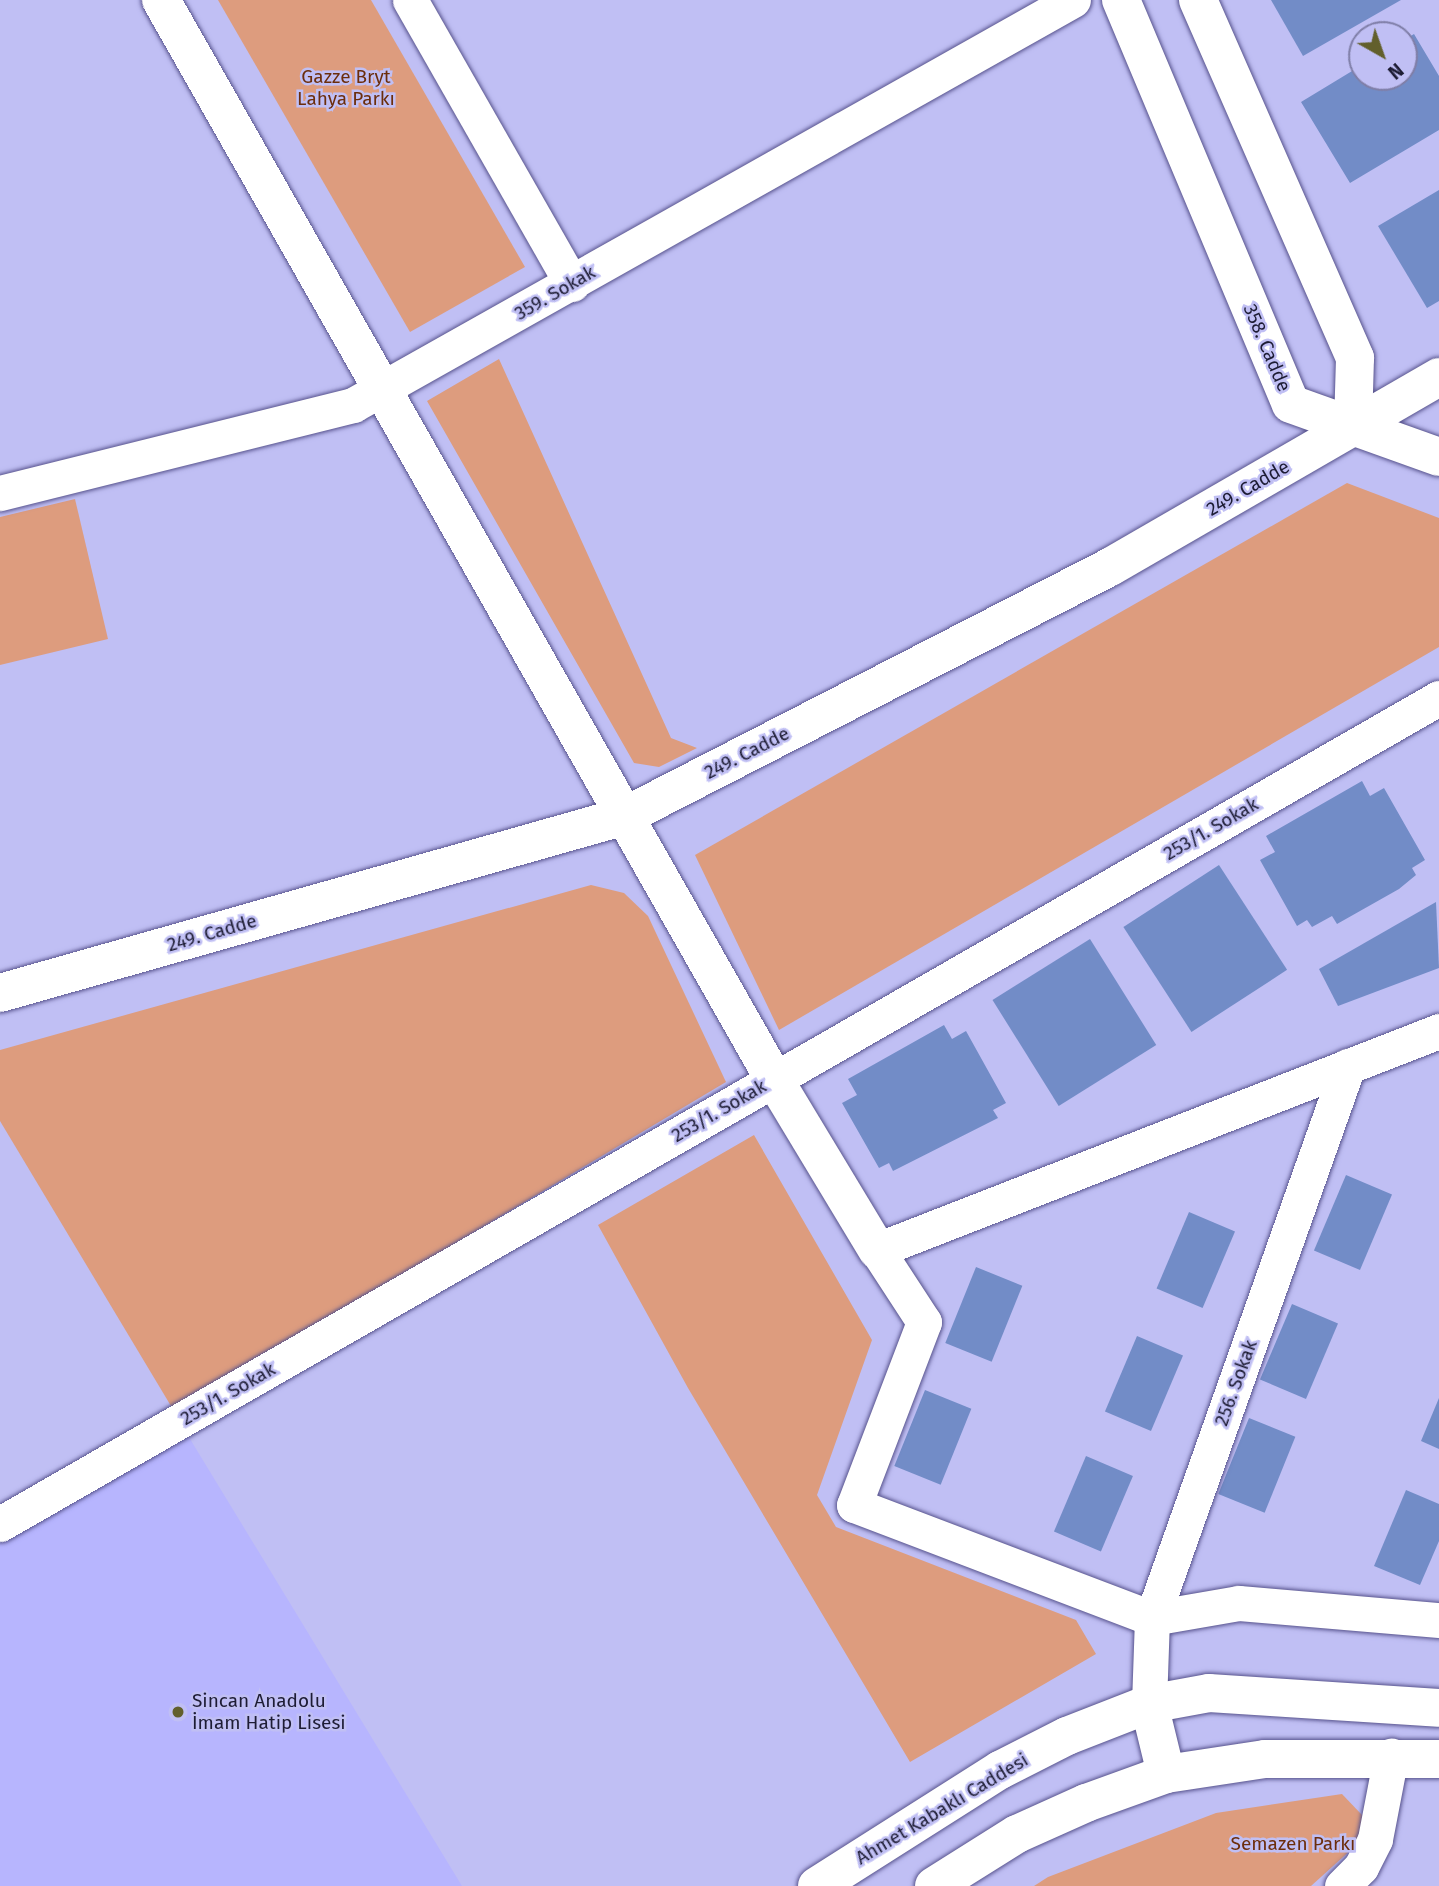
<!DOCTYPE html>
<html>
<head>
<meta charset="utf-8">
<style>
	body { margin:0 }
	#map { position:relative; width:1439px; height:1886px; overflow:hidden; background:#c0bff4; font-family:"Fira Sans",sans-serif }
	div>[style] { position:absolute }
	.built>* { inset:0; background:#b7b5fe }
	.green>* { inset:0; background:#dd9c7e }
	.building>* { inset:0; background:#728cc7; transform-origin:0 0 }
	.roads { filter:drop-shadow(0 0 2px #57538d) drop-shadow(0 0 2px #57538d) }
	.street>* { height:35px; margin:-17.5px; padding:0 17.5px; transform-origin:17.5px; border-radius:17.5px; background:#fff }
	.secondary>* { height:38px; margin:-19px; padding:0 19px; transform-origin:19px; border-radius:19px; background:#fff }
	.dots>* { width:19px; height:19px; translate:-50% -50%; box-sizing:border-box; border:4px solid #c0bff4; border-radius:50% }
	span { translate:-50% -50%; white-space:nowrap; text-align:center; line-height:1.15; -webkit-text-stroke:5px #c0bff4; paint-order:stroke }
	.park-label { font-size:19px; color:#6b2d0b }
	.street-label { font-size:19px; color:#1d1c34 }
	.poi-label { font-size:19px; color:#1d1c34 }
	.left { translate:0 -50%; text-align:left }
	.north { position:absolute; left:1348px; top:21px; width:70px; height:70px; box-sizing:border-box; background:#c0bff4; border:2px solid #7f7ea7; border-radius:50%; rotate:140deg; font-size:19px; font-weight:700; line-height:28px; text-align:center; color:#1d1c34 }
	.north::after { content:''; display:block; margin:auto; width:24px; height:32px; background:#625f2c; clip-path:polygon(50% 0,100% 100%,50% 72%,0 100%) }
</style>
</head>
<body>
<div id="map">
	<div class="built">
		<i style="clip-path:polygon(187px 1434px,462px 1886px,0 1886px,0 1539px)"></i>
	</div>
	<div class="green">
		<i style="clip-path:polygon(218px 0,371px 0,525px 267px,410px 332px)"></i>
		<i style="clip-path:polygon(499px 359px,671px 738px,697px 748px,659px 767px,634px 763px,427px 401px)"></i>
		<i style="clip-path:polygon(1347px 483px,1439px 518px,1439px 647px,779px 1030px,695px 855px)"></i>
		<i style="clip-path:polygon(75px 499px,108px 639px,0 665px,0 517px)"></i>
		<i style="clip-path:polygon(591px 885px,624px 893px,648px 916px,726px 1082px,174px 1411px,0 1121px,0 1050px)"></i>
		<i style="clip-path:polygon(754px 1135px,872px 1340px,817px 1495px,836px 1527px,1076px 1620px,1096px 1654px,910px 1762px,688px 1388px,598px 1225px)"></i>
		<i style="clip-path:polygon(1342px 1794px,1362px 1815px,1363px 1839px,1311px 1886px,1034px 1886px,1048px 1877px,1216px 1813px)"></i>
	</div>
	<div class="building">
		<i style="clip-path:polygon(1271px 0,1401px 0,1303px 56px)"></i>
		<i style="clip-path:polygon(1414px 34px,1439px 76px,1439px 130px,1350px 183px,1301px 102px,1362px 65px,1362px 77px,1404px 77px,1404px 40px)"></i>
		<i style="clip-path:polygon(1439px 190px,1439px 301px,1427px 308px,1378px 226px)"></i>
		<i style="clip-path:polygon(1362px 781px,1370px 796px,1384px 788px,1425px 860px,1412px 868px,1416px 875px,1399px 889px,1337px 924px,1332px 916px,1312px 927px,1307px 920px,1297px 926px,1260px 860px,1275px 852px,1266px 836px)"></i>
		<i style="left:1219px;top:865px;width:125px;height:114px;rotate:57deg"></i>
		<i style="clip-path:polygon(1436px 902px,1439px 968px,1338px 1006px,1319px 969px)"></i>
		<i style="left:1090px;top:939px;width:125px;height:115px;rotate:58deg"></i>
		<i style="clip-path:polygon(944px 1025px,952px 1039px,966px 1031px,1006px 1103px,993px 1110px,998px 1118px,893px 1171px,889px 1163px,879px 1168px,842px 1103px,857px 1095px,848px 1079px)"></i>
		<i style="left:1346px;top:1175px;width:50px;height:82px;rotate:23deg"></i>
		<i style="left:1189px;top:1212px;width:50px;height:83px;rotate:23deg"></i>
		<i style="left:976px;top:1267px;width:50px;height:82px;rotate:22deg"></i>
		<i style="left:1292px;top:1304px;width:50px;height:82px;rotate:23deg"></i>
		<i style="left:1137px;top:1336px;width:50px;height:82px;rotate:23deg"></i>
		<i style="left:925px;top:1390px;width:50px;height:82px;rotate:22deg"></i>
		<i style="clip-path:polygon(1439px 1398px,1439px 1449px,1421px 1441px)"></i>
		<i style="left:1249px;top:1418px;width:50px;height:82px;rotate:22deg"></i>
		<i style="left:1086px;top:1456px;width:51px;height:82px;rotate:23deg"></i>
		<i style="clip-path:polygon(1406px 1490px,1439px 1504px,1439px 1541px,1420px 1585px,1374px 1566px)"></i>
	</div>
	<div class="roads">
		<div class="street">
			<i style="left:410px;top:0;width:327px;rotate:60.3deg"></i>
			<i style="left:0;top:493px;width:364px;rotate:-14deg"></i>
			<i style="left:353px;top:405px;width:826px;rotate:-29.36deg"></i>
			<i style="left:1439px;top:1031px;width:603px;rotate:158.71deg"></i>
			<i style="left:877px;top:1250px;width:86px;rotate:56.9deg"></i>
			<i style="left:924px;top:1322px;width:196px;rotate:110.9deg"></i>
			<i style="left:854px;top:1505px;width:319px;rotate:20.8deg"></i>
			<i style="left:1152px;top:1618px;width:88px;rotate:-9.8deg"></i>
			<i style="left:1239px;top:1603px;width:201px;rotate:4.9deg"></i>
			<i style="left:0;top:1524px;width:1659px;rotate:-29.86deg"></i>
			<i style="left:1149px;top:1704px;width:86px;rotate:-88deg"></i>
			<i style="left:1152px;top:1618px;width:586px;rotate:-70.45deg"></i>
			<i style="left:1342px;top:1886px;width:27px;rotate:-45deg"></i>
			<i style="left:1361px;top:1867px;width:31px;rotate:-63deg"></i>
			<i style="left:1375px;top:1839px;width:85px;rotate:-79.1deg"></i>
		</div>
		<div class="secondary">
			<i style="left:161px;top:0;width:1241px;rotate:60.4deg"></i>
			<i style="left:774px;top:1079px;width:200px;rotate:58.9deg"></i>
			<i style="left:1121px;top:0;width:438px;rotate:67.2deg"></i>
			<i style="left:1291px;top:404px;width:157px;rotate:19.7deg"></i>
			<i style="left:1198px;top:0;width:391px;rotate:66.3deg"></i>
			<i style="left:1355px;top:358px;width:69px;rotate:91.7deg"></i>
			<i style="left:0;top:993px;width:650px;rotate:-15.81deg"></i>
			<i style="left:625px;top:816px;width:545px;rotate:-27.18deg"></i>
			<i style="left:1110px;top:567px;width:380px;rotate:-30deg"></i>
			<i style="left:1149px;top:1704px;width:72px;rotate:76.3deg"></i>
			<i style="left:817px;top:1886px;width:217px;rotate:-32.4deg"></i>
			<i style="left:1000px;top:1770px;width:75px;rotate:-26.9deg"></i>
			<i style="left:1067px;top:1736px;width:88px;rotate:-21.3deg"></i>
			<i style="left:1149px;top:1704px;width:61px;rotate:-10.4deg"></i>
			<i style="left:1209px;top:1693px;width:230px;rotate:3.7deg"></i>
			<i style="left:934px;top:1886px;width:98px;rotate:-32.1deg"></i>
			<i style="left:1017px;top:1834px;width:76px;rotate:-24.2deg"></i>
			<i style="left:1086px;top:1803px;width:85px;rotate:-19.9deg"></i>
			<i style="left:1166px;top:1774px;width:100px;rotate:-8.6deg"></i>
			<i style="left:1265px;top:1759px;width:174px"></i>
		</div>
	</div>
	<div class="dots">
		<i style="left:178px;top:1712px;background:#625f2c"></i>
	</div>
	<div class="park-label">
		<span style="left:346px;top:88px">Gazze Bryt<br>Lahya Parkı</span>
		<span style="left:1293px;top:1844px">Semazen Parkı</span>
	</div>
	<div class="street-label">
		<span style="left:555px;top:293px;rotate:-30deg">359. Sokak</span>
		<span style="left:1267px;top:348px;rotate:67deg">358. Cadde</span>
		<span style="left:1248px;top:488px;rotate:-30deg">249. Cadde</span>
		<span style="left:747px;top:753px;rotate:-27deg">249. Cadde</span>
		<span style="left:1211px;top:829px;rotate:-30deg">253/1. Sokak</span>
		<span style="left:212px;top:933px;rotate:-16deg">249. Cadde</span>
		<span style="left:719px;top:1111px;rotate:-30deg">253/1. Sokak</span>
		<span style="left:1236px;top:1383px;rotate:-70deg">256. Sokak</span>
		<span style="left:228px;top:1394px;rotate:-30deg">253/1. Sokak</span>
		<span style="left:942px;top:1809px;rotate:-31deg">Ahmet Kabaklı Caddesi</span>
	</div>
	<div class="poi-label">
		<span class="left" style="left:192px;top:1712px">Sincan Anadolu<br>İmam Hatip Lisesi</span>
	</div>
	<div class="north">N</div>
</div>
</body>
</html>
